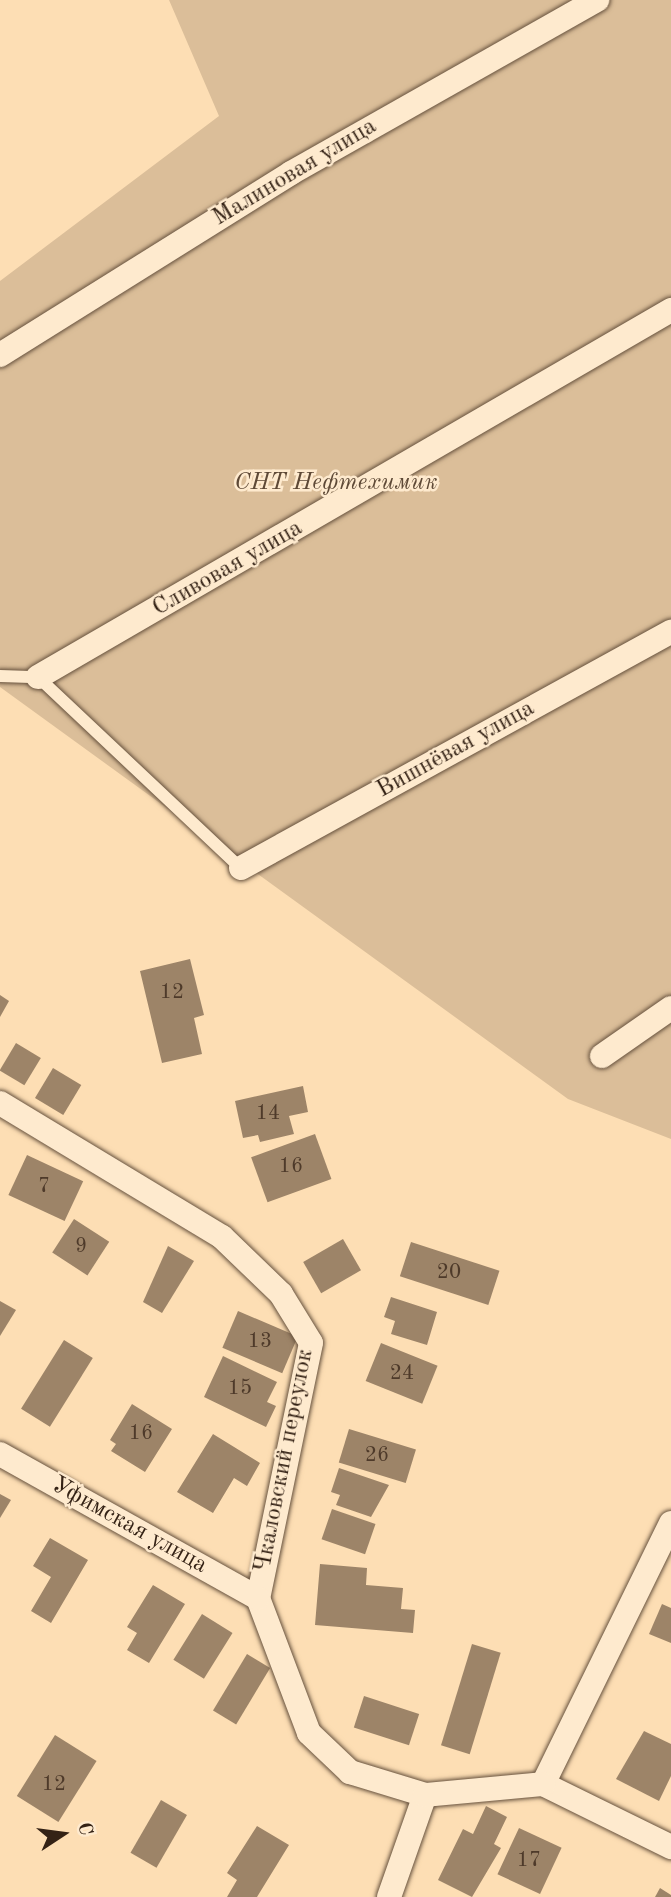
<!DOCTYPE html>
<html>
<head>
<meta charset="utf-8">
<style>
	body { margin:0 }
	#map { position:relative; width:671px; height:1897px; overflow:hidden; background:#fddeb4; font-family:"Old Standard TT",serif }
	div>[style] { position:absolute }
	.green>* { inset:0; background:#dbbe99 }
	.building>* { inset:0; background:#9d8468; transform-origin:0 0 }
	.roads { filter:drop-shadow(0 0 2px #66513d) drop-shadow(0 0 2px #66513d) }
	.lane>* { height:12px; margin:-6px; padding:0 6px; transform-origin:6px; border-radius:6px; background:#feeace }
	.street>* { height:24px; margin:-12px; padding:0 12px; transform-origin:12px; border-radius:12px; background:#feeace }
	span { translate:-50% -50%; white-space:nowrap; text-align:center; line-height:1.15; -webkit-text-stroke:5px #feeace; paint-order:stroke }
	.number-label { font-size:21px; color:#4e3a2a }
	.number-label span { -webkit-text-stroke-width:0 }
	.street-label { font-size:24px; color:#342215 }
	.park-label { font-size:24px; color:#5e4936; font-style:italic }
	.north { position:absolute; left:28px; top:1799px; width:70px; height:70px; -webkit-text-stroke:5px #feeace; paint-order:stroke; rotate:77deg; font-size:19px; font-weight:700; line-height:28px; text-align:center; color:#342215 }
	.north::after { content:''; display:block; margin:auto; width:24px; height:32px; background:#342215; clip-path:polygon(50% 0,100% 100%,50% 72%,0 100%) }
</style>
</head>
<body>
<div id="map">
	<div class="green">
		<i style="clip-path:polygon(169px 0,671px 0,671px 1139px,568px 1099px,0 687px,0 281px,219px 116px)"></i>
	</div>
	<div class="building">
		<i style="clip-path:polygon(190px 959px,204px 1015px,194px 1018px,202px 1054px,162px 1063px,140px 971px)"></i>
		<i style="clip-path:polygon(0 995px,9px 1001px,0 1017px)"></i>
		<i style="left:16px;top:1043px;width:29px;height:32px;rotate:31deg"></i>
		<i style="left:53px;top:1068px;width:33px;height:35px;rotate:31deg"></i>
		<i style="clip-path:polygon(303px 1086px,308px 1112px,289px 1116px,294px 1134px,260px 1142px,258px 1135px,243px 1138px,235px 1101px)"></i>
		<i style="left:315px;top:1134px;width:48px;height:68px;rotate:70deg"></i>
		<i style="left:27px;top:1155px;width:62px;height:44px;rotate:25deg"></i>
		<i style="left:74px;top:1219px;width:42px;height:40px;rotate:33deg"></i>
		<i style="left:343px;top:1239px;width:36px;height:46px;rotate:60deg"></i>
		<i style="left:411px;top:1242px;width:93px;height:36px;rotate:18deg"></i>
		<i style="clip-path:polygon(168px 1246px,194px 1261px,162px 1313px,143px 1302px)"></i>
		<i style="clip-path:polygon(391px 1297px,437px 1312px,427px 1345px,391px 1334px,395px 1321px,384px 1317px)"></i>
		<i style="clip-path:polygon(0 1301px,16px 1310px,0 1336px)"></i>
		<i style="left:238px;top:1311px;width:65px;height:40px;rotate:23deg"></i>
		<i style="left:64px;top:1340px;width:34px;height:81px;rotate:32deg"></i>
		<i style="left:381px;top:1343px;width:61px;height:41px;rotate:22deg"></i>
		<i style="clip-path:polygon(223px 1356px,277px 1382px,267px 1402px,276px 1406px,266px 1427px,204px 1397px)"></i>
		<i style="clip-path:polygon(132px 1404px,172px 1429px,145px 1472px,111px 1451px,116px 1444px,110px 1440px)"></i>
		<i style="left:349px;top:1429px;width:70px;height:35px;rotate:17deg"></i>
		<i style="clip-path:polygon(213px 1434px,260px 1463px,247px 1486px,234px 1478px,213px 1513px,177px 1492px)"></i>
		<i style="clip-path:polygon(339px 1468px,389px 1485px,371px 1517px,336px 1505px,340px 1495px,331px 1492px)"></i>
		<i style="clip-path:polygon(0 1494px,11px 1500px,0 1518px)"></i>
		<i style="left:332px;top:1509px;width:46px;height:32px;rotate:19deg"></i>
		<i style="clip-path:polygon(50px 1538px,88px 1560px,51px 1623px,31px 1611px,51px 1577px,33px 1566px)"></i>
		<i style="clip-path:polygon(320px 1564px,367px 1568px,366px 1585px,403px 1588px,401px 1609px,415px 1610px,413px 1633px,315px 1625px)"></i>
		<i style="clip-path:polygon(153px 1585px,185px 1604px,149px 1663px,127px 1650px,137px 1633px,127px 1627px)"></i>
		<i style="clip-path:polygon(662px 1604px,671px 1608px,671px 1643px,649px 1634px)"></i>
		<i style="left:202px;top:1614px;width:36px;height:54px;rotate:32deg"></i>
		<i style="left:472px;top:1644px;width:30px;height:106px;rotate:17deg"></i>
		<i style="left:247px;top:1654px;width:27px;height:66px;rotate:31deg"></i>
		<i style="left:364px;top:1696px;width:58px;height:33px;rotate:18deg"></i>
		<i style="clip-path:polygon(644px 1731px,671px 1744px,671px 1776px,659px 1801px,616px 1779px)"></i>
		<i style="left:55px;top:1735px;width:49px;height:72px;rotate:32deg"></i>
		<i style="left:161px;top:1800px;width:30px;height:61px;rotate:30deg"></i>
		<i style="clip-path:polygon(486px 1806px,507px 1817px,494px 1844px,501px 1848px,472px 1897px,438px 1880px,463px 1829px,473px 1834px)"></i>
		<i style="clip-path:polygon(257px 1826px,289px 1845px,257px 1897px,227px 1897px,237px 1880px,227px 1873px)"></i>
		<i style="left:519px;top:1828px;width:47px;height:51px;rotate:25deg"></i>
		<i style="clip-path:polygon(660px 1888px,671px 1895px,671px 1897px,655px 1897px)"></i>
	</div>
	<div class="roads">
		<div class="lane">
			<i style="left:0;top:676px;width:38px;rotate:2deg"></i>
			<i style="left:38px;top:677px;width:279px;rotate:43.3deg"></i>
		</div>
		<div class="street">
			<i style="left:0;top:355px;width:343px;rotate:-32deg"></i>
			<i style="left:291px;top:173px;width:352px;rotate:-29.5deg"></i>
			<i style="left:38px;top:677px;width:732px;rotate:-30.1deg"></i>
			<i style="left:241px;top:868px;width:491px;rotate:-28.8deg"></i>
			<i style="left:602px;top:1056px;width:84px;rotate:-34.8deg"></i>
			<i style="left:0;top:1103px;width:259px;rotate:31.1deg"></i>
			<i style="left:222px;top:1237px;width:82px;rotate:44deg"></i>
			<i style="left:281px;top:1294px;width:57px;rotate:58.5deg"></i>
			<i style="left:311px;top:1343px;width:260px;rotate:101.7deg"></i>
			<i style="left:258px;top:1598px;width:144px;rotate:69.3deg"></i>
			<i style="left:309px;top:1733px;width:57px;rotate:43.6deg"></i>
			<i style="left:350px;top:1772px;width:78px;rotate:17deg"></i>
			<i style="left:0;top:1454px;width:295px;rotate:29.2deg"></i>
			<i style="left:671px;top:1523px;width:291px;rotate:116.1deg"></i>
			<i style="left:543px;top:1784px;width:143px;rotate:26.2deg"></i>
			<i style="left:389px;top:1897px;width:108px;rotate:-70.6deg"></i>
			<i style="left:425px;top:1795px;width:119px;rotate:-5.3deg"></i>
		</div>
	</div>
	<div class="number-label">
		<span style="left:172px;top:993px">12</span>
		<span style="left:268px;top:1114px">14</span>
		<span style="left:291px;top:1167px">16</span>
		<span style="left:44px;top:1187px">7</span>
		<span style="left:81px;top:1247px">9</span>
		<span style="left:449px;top:1273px">20</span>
		<span style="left:260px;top:1342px">13</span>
		<span style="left:402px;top:1374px">24</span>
		<span style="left:240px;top:1389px">15</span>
		<span style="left:141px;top:1434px">16</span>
		<span style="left:377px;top:1456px">26</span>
		<span style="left:54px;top:1785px">12</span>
		<span style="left:529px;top:1861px">17</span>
	</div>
	<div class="street-label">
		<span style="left:295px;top:173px;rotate:-31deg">Малиновая улица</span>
		<span style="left:228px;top:569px;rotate:-30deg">Сливовая улица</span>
		<span style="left:456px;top:750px;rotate:-29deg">Вишнёвая улица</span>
		<span style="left:285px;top:1461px;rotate:-79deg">Чкаловский переулок</span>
		<span style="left:129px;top:1526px;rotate:29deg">Уфимская улица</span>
	</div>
	<div class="park-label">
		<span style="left:336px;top:484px">СНТ Нефтехимик</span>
	</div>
	<div class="north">С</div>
</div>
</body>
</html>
